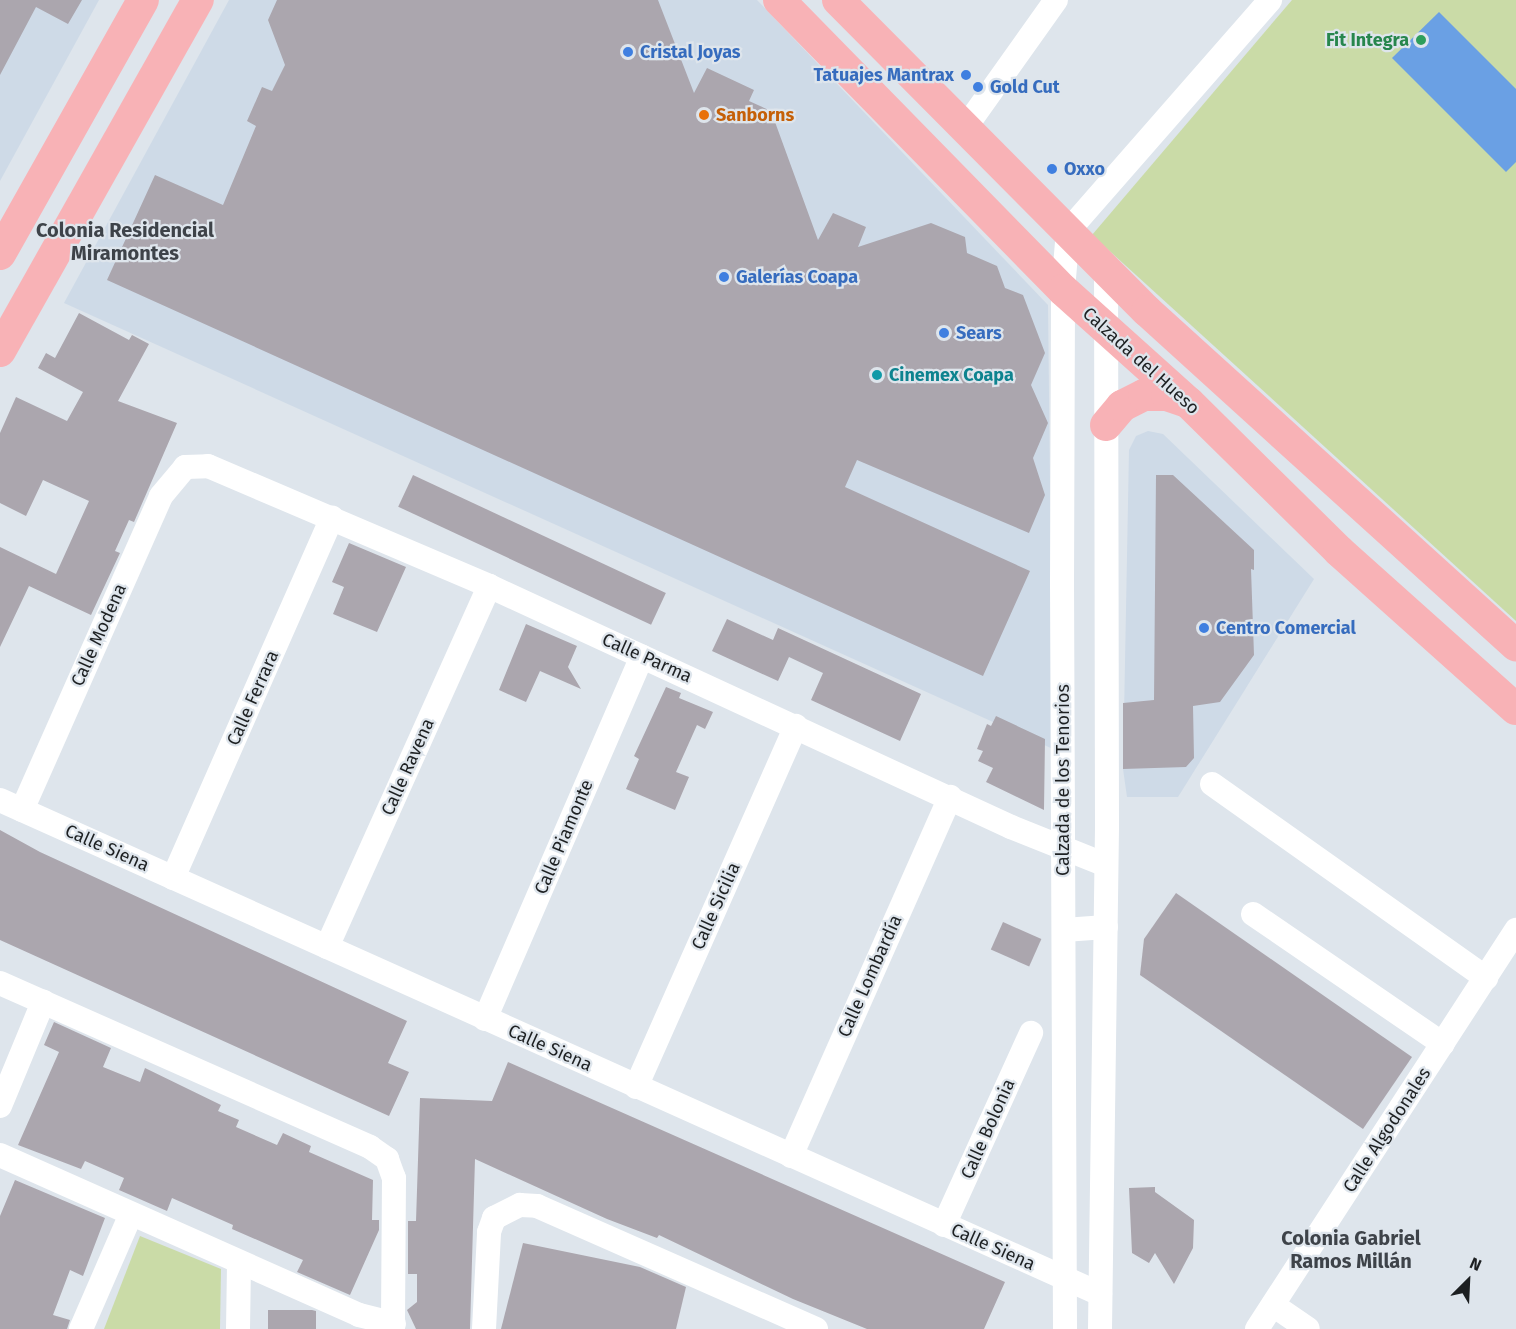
<!DOCTYPE html>
<html>
<head>
<meta charset="utf-8">
<style>
	body { margin:0 }
	#map { position:relative; width:1516px; height:1329px; overflow:hidden; background:#dee5ec; font-family:"Fira Sans",sans-serif }
	div>[style] { position:absolute }
	.built>* { inset:0; background:#cedae7 }
	.green>* { inset:0; background:#cadba7 }
	.water>* { inset:0; background:#6aa0e4 }
	.building>* { inset:0; background:#aba6ae; transform-origin:0 0 }
	.minor>* { height:24px; margin:-12px; padding:0 12px; transform-origin:12px; border-radius:12px; background:#fff }
	.major>* { height:32px; margin:-16px; padding:0 16px; transform-origin:16px; border-radius:16px; background:#f8b2b6 }
	.dots>* { width:16px; height:16px; translate:-50% -50%; box-sizing:border-box; border:3px solid #dee5ec; border-radius:50% }
	span { translate:-50% -50%; white-space:nowrap; text-align:center; line-height:1.15; -webkit-text-stroke:4.5px #dee5ec; paint-order:stroke }
	.leisure-label { font-size:18px; color:#27864d; font-weight:700 }
	.right { translate:-100% -50%; text-align:right }
	.shop-label { font-size:18px; color:#366cbe; font-weight:700 }
	.left { translate:0 -50%; text-align:left }
	.food-label { font-size:18px; color:#c56008; font-weight:700 }
	.street-label { font-size:18px; color:#1d2022 }
	.culture-label { font-size:18px; color:#0d838f; font-weight:700 }
	.neighbourhood-label { font-size:20px; color:#3e4349; font-weight:700 }
	.north { position:absolute; left:1438px; top:1251px; width:60px; height:60px; -webkit-text-stroke:4px #dee5ec; paint-order:stroke; rotate:24deg; font-size:16px; font-weight:700; line-height:24px; text-align:center; color:#1d2022 }
	.north::after { content:''; display:block; margin:auto; width:21px; height:27px; background:#1d2022; clip-path:polygon(50% 0,100% 100%,50% 72%,0 100%) }
</style>
</head>
<body>
<div id="map">
	<div class="built">
		<i style="clip-path:polygon(0 0,99px 0,0 181px)"></i>
		<i style="clip-path:polygon(229px 0,757px 0,1048px 305px,1053px 749px,64px 303px)"></i>
		<i style="clip-path:polygon(1148px 431px,1163px 434px,1314px 579px,1178px 797px,1127px 797px,1123px 769px,1129px 450px,1136px 436px)"></i>
	</div>
	<div class="green">
		<i style="clip-path:polygon(1292px 0,1516px 0,1516px 621px,1092px 235px)"></i>
		<i style="clip-path:polygon(140px 1236px,221px 1269px,220px 1329px,104px 1329px)"></i>
	</div>
	<div class="water">
		<i style="clip-path:polygon(1439px 12px,1516px 89px,1516px 162px,1506px 172px,1392px 58px)"></i>
	</div>
	<div class="building">
		<i style="clip-path:polygon(0 0,82px 0,68px 24px,36px 7px,0 75px)"></i>
		<i style="clip-path:polygon(277px 0,658px 0,694px 93px,707px 68px,754px 90px,749px 101px,771px 111px,818px 240px,833px 213px,866px 227px,858px 247px,931px 223px,965px 237px,967px 253px,997px 266px,1005px 288px,1023px 295px,1045px 353px,1031px 385px,1048px 423px,1033px 458px,1045px 495px,1029px 533px,857px 460px,845px 487px,1030px 571px,983px 676px,107px 280px,155px 175px,223px 205px,256px 126px,247px 121px,262px 87px,272px 91px,285px 65px,268px 20px)"></i>
		<i style="clip-path:polygon(79px 313px,129px 340px,132px 335px,149px 344px,118px 401px,177px 423px,134px 522px,129px 520px,115px 551px,120px 553px,91px 615px,29px 586px,0 647px,0 547px,56px 574px,89px 501px,43px 480px,26px 516px,0 503px,0 433px,16px 397px,67px 421px,83px 392px,38px 368px,46px 353px,55px 358px)"></i>
		<i style="left:413px;top:475px;width:279px;height:35px;rotate:25deg"></i>
		<i style="clip-path:polygon(1156px 475px,1173px 475px,1254px 550px,1254px 570px,1251px 569px,1254px 655px,1220px 702px,1193px 706px,1194px 758px,1186px 767px,1123px 769px,1123px 703px,1154px 700px)"></i>
		<i style="clip-path:polygon(349px 543px,406px 567px,377px 632px,333px 614px,344px 587px,332px 582px)"></i>
		<i style="clip-path:polygon(727px 619px,773px 640px,778px 628px,921px 694px,900px 741px,811px 700px,823px 673px,789px 657px,778px 681px,712px 651px)"></i>
		<i style="clip-path:polygon(526px 624px,577px 646px,568px 667px,581px 689px,540px 671px,526px 702px,499px 690px)"></i>
		<i style="clip-path:polygon(666px 687px,681px 693px,679px 698px,713px 712px,705px 729px,697px 725px,676px 772px,689px 777px,675px 810px,626px 789px,639px 759px,634px 756px)"></i>
		<i style="clip-path:polygon(996px 716px,1045px 739px,1044px 810px,986px 782px,993px 768px,978px 761px,983px 751px,977px 749px,987px 724px,991px 726px)"></i>
		<i style="clip-path:polygon(0 830px,40px 852px,407px 1021px,388px 1063px,409px 1072px,389px 1116px,0 940px)"></i>
		<i style="clip-path:polygon(1176px 893px,1412px 1057px,1363px 1129px,1140px 975px,1144px 939px)"></i>
		<i style="left:1003px;top:922px;width:42px;height:30px;rotate:24deg"></i>
		<i style="clip-path:polygon(54px 1022px,111px 1048px,103px 1067px,140px 1082px,145px 1068px,221px 1105px,218px 1111px,239px 1120px,236px 1127px,277px 1145px,283px 1133px,311px 1146px,309px 1152px,373px 1180px,372px 1220px,379px 1220px,379px 1230px,350px 1295px,297px 1272px,303px 1260px,232px 1229px,233px 1225px,172px 1198px,167px 1211px,119px 1190px,124px 1178px,85px 1161px,81px 1169px,18px 1145px,59px 1052px,44px 1045px)"></i>
		<i style="clip-path:polygon(508px 1062px,1005px 1282px,984px 1329px,867px 1329px,793px 1299px,659px 1235px,657px 1238px,607px 1219px,475px 1159px,470px 1329px,416px 1329px,407px 1310px,417px 1302px,417px 1274px,408px 1274px,408px 1221px,416px 1221px,420px 1098px,492px 1101px)"></i>
		<i style="clip-path:polygon(15px 1180px,105px 1218px,83px 1276px,70px 1270px,53px 1315px,70px 1320px,67px 1329px,0 1329px,0 1216px)"></i>
		<i style="clip-path:polygon(1155px 1187px,1155px 1192px,1194px 1220px,1193px 1248px,1174px 1284px,1155px 1253px,1149px 1263px,1132px 1253px,1129px 1188px)"></i>
		<i style="clip-path:polygon(523px 1243px,640px 1267px,686px 1287px,676px 1329px,501px 1329px)"></i>
		<i style="clip-path:polygon(268px 1310px,312px 1310px,316px 1311px,316px 1329px,268px 1329px)"></i>
	</div>
	<div class="minor">
		<i style="left:965px;top:128px;width:157px;rotate:-54.6deg"></i>
		<i style="left:1212px;top:784px;width:336px;rotate:35.3deg"></i>
		<i style="left:0;top:800px;width:1206px;rotate:24.18deg"></i>
		<i style="left:22px;top:810px;width:343px;rotate:-66.1deg"></i>
		<i style="left:161px;top:496px;width:38px;rotate:-50deg"></i>
		<i style="left:185px;top:467px;width:23px;rotate:-2deg"></i>
		<i style="left:208px;top:466px;width:306px;rotate:23.1deg"></i>
		<i style="left:489px;top:586px;width:575px;rotate:24.78deg"></i>
		<i style="left:1011px;top:827px;width:102px;rotate:21.8deg"></i>
		<i style="left:173px;top:878px;width:394px;rotate:-66.2deg"></i>
		<i style="left:1253px;top:914px;width:230px;rotate:34.4deg"></i>
		<i style="left:1064px;top:930px;width:42px;rotate:-4.1deg"></i>
		<i style="left:327px;top:947px;width:396px;rotate:-65.8deg"></i>
		<i style="left:0;top:983px;width:405px;rotate:23.9deg"></i>
		<i style="left:370px;top:1147px;width:21px;rotate:35deg"></i>
		<i style="left:387px;top:1159px;width:20px;rotate:70deg"></i>
		<i style="left:394px;top:1178px;width:151px;rotate:90.4deg"></i>
		<i style="left:485px;top:1019px;width:395px;rotate:-66.6deg"></i>
		<i style="left:636px;top:1087px;width:395px;rotate:-66.1deg"></i>
		<i style="left:0;top:1106px;width:113px;rotate:-67.5deg"></i>
		<i style="left:0;top:1155px;width:393px;rotate:24deg"></i>
		<i style="left:359px;top:1315px;width:36px;rotate:14deg"></i>
		<i style="left:791px;top:1156px;width:393px;rotate:-66.1deg"></i>
		<i style="left:944px;top:1225px;width:211px;rotate:-65.6deg"></i>
		<i style="left:1273px;top:1305px;width:42px;rotate:34.4deg"></i>
		<i style="left:81px;top:1329px;width:125px;rotate:-66.5deg"></i>
		<i style="left:238px;top:1329px;width:67px;rotate:-89.1deg"></i>
		<i style="left:484px;top:1329px;width:97px;rotate:-87deg"></i>
		<i style="left:489px;top:1232px;width:15px;rotate:-70deg"></i>
		<i style="left:494px;top:1218px;width:29px;rotate:-27deg"></i>
		<i style="left:520px;top:1205px;width:17px;rotate:3deg"></i>
		<i style="left:537px;top:1206px;width:305px;rotate:23.8deg"></i>
		<i style="left:1065px;top:1329px;width:743px;rotate:-90.23deg"></i>
		<i style="left:1062px;top:586px;width:296px;rotate:-89.8deg"></i>
		<i style="left:1063px;top:290px;width:59px;rotate:-85.2deg"></i>
		<i style="left:1068px;top:231px;width:307px;rotate:-48.8deg"></i>
		<i style="left:1100px;top:1329px;width:502px;rotate:-89.2deg"></i>
		<i style="left:1107px;top:827px;width:557px;rotate:-90.1deg"></i>
		<i style="left:1257px;top:1329px;width:476px;rotate:-57deg"></i>
	</div>
	<div class="major">
		<i style="left:779px;top:0;width:406px;rotate:45.6deg"></i>
		<i style="left:1063px;top:290px;width:169px;rotate:41.9deg"></i>
		<i style="left:1189px;top:403px;width:211px;rotate:44.6deg"></i>
		<i style="left:1339px;top:551px;width:237px;rotate:41.8deg"></i>
		<i style="left:838px;top:0;width:438px;rotate:45.2deg"></i>
		<i style="left:1147px;top:311px;width:498px;rotate:42.2deg"></i>
		<i style="left:0;top:254px;width:291px;rotate:-60.6deg"></i>
		<i style="left:0;top:351px;width:403px;rotate:-60.6deg"></i>
		<i style="left:1106px;top:425px;width:25px;rotate:-50deg"></i>
		<i style="left:1122px;top:406px;width:25px;rotate:-27deg"></i>
		<i style="left:1144px;top:395px;width:23px"></i>
		<i style="left:1167px;top:395px;width:21px;rotate:19deg"></i>
	</div>
	<div class="dots">
		<i style="left:1421px;top:40px;background:#2e9e5b"></i>
		<i style="left:628px;top:52px;background:#3f7fe0"></i>
		<i style="left:966px;top:75px;background:#3f7fe0"></i>
		<i style="left:978px;top:87px;background:#3f7fe0"></i>
		<i style="left:704px;top:115px;background:#e8710a"></i>
		<i style="left:1052px;top:169px;background:#3f7fe0"></i>
		<i style="left:724px;top:277px;background:#3f7fe0"></i>
		<i style="left:944px;top:333px;background:#3f7fe0"></i>
		<i style="left:877px;top:375px;background:#0f9aa8"></i>
		<i style="left:1204px;top:628px;background:#3f7fe0"></i>
	</div>
	<div class="leisure-label">
		<span class="right" style="left:1409px;top:40px">Fit Integra</span>
	</div>
	<div class="shop-label">
		<span class="left" style="left:640px;top:52px">Cristal Joyas</span>
		<span class="right" style="left:954px;top:75px">Tatuajes Mantrax</span>
		<span class="left" style="left:990px;top:87px">Gold Cut</span>
		<span class="left" style="left:1064px;top:169px">Oxxo</span>
		<span class="left" style="left:736px;top:277px">Galerías Coapa</span>
		<span class="left" style="left:956px;top:333px">Sears</span>
		<span class="left" style="left:1216px;top:628px">Centro Comercial</span>
	</div>
	<div class="food-label">
		<span class="left" style="left:716px;top:115px">Sanborns</span>
	</div>
	<div class="street-label">
		<span style="left:1141px;top:361px;rotate:42deg">Calzada del Hueso</span>
		<span style="left:99px;top:635px;rotate:-66deg">Calle Modena</span>
		<span style="left:647px;top:658px;rotate:24deg">Calle Parma</span>
		<span style="left:253px;top:698px;rotate:-66deg">Calle Ferrara</span>
		<span style="left:408px;top:767px;rotate:-66deg">Calle Ravena</span>
		<span style="left:1063px;top:780px;rotate:-90deg">Calzada de los Tenorios</span>
		<span style="left:564px;top:837px;rotate:-67deg">Calle Piamonte</span>
		<span style="left:107px;top:848px;rotate:24deg">Calle Siena</span>
		<span style="left:716px;top:906px;rotate:-66deg">Calle Sicilia</span>
		<span style="left:870px;top:976px;rotate:-66deg">Calle Lombardía</span>
		<span style="left:550px;top:1048px;rotate:24deg">Calle Siena</span>
		<span style="left:988px;top:1129px;rotate:-66deg">Calle Bolonia</span>
		<span style="left:1387px;top:1130px;rotate:-57deg">Calle Algodonales</span>
		<span style="left:993px;top:1247px;rotate:24deg">Calle Siena</span>
	</div>
	<div class="culture-label">
		<span class="left" style="left:889px;top:375px">Cinemex Coapa</span>
	</div>
	<div class="neighbourhood-label">
		<span style="left:125px;top:242px">Colonia Residencial<br>Miramontes</span>
		<span style="left:1351px;top:1250px">Colonia Gabriel<br>Ramos Millán</span>
	</div>
	<div class="north">N</div>
</div>
</body>
</html>
